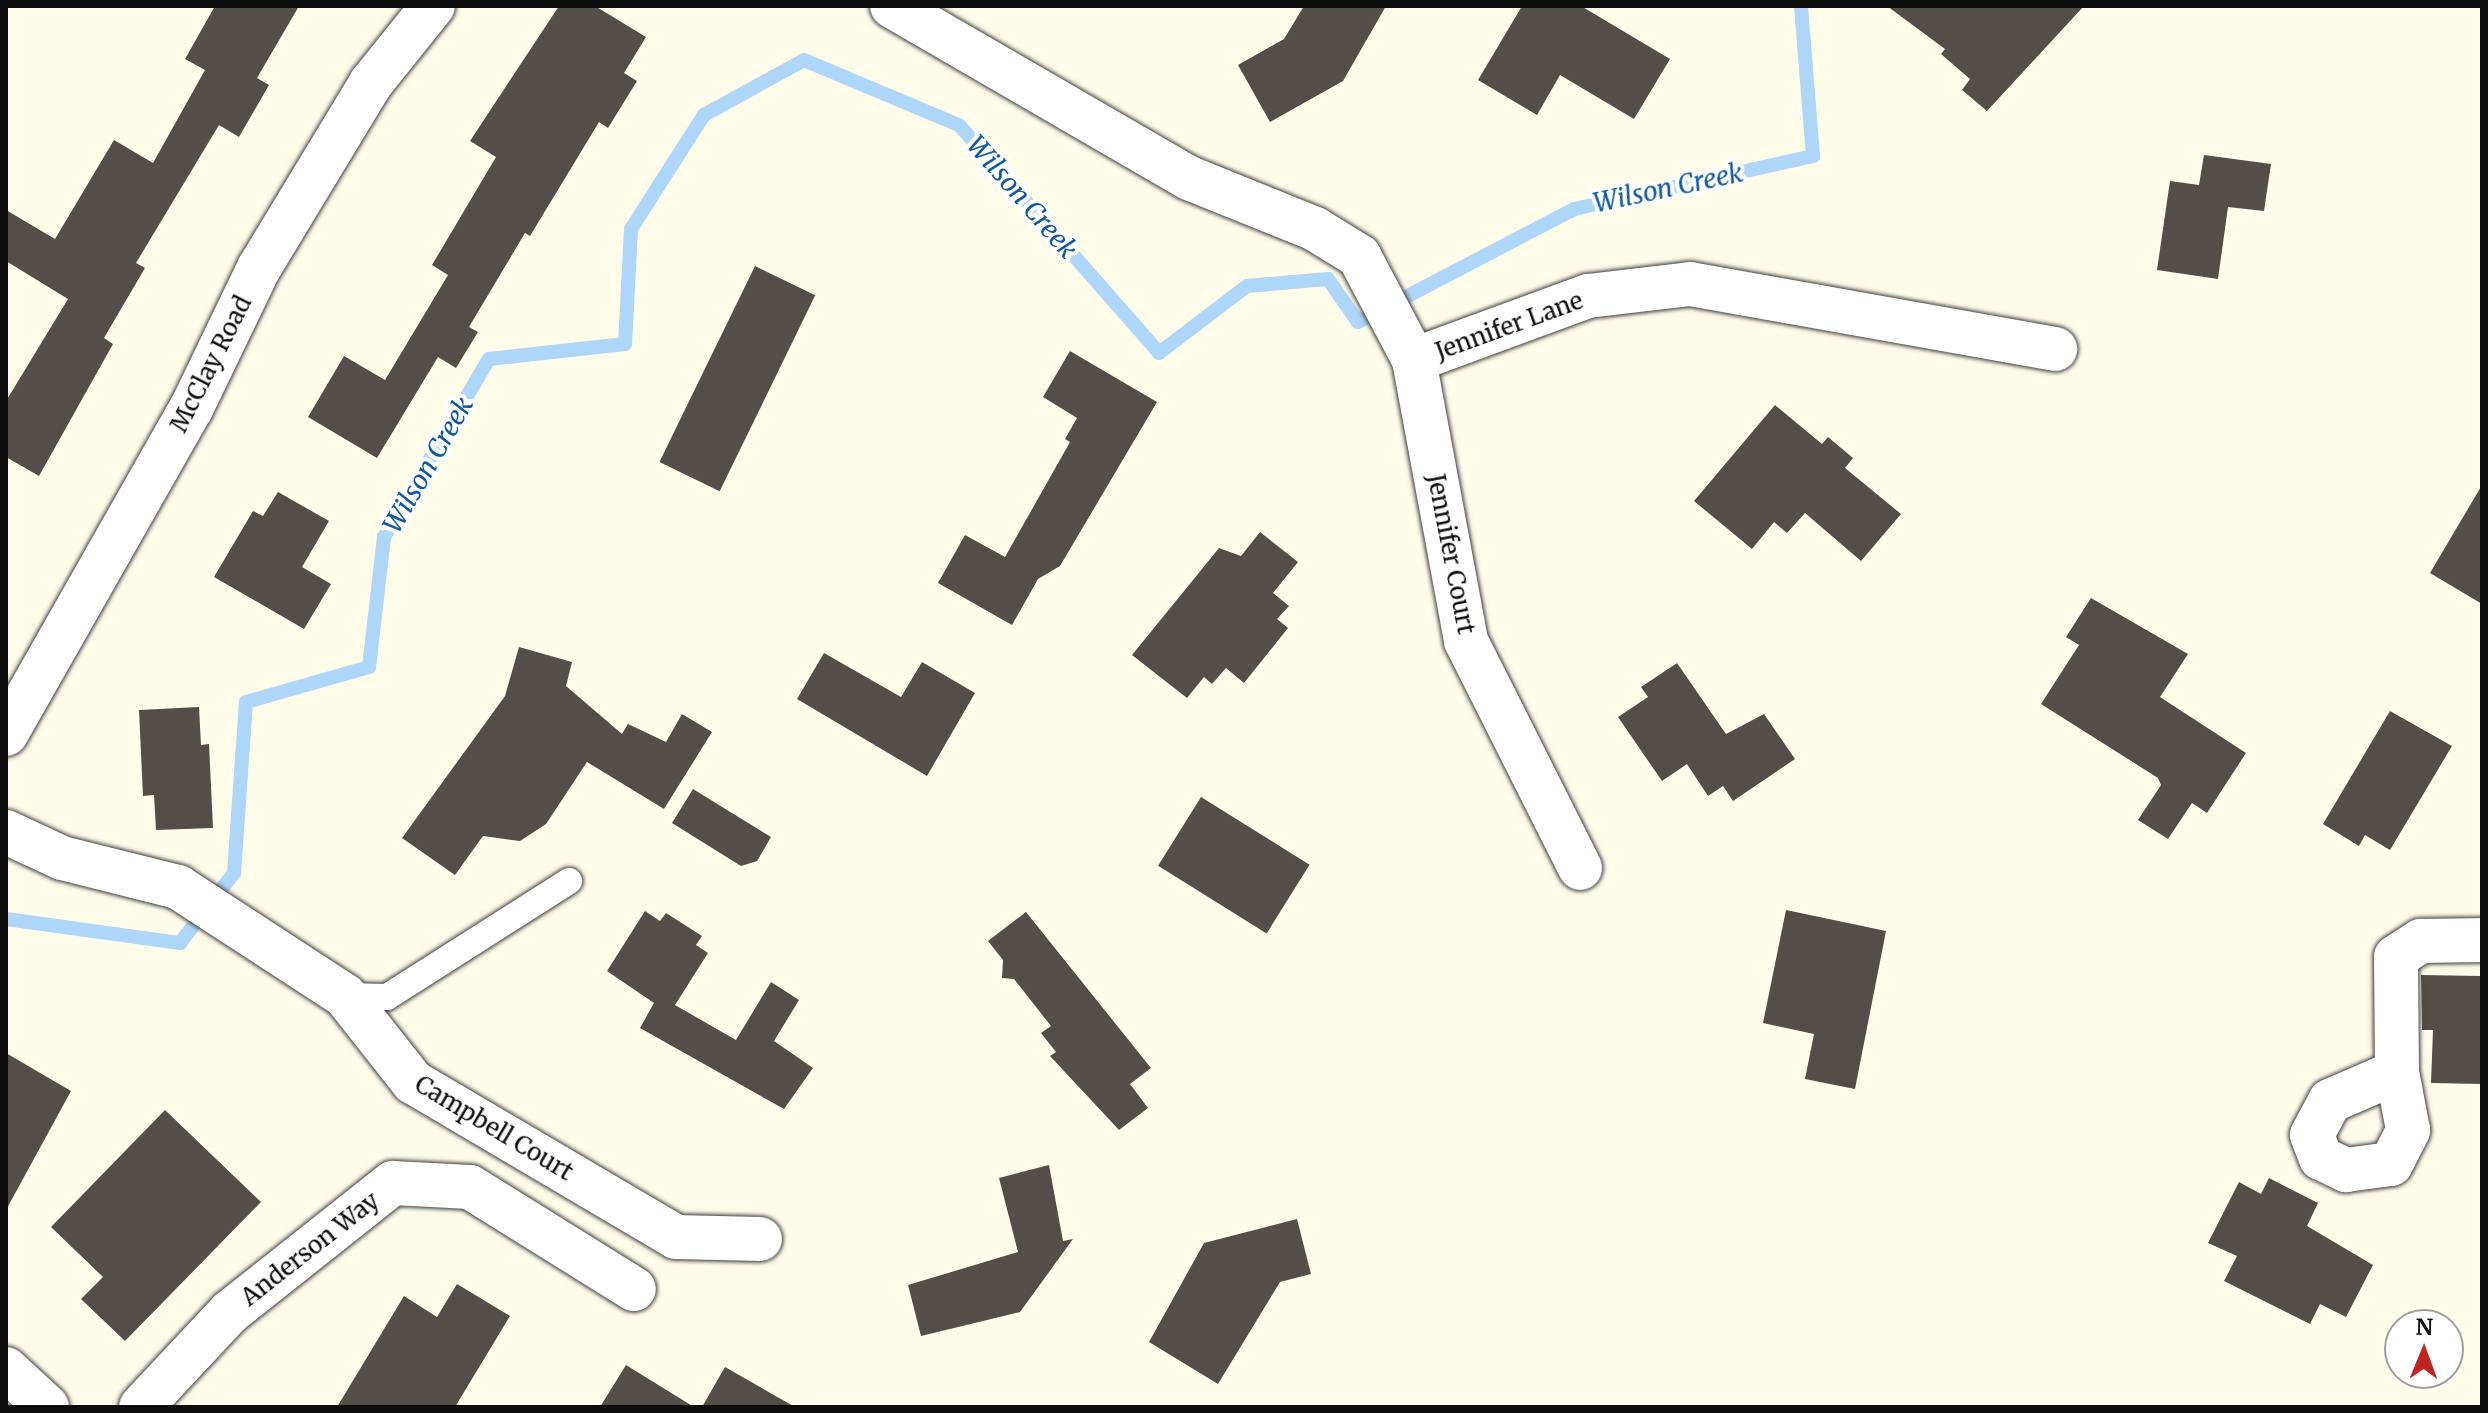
<!DOCTYPE html>
<html>
<head>
<meta charset="utf-8">
<style>
	body { margin:0 }
	#map { position:relative; width:2488px; height:1413px; overflow:hidden; background:#fffcea; font-family:Merriweather,serif }
	div>[style] { position:absolute }
	.stream>* { height:14px; margin:-7px; padding:0 7px; transform-origin:7px; border-radius:7px; background:#add6f8 }
	.building>* { inset:0; background:#544e48; transform-origin:0 0 }
	.roads { filter:drop-shadow(0 0 2px #3f3f3f) drop-shadow(0 0 2px #3f3f3f) }
	.lane>* { height:26px; margin:-13px; padding:0 13px; transform-origin:13px; border-radius:13px; background:#fff }
	.street>* { height:44px; margin:-22px; padding:0 22px; transform-origin:22px; border-radius:22px; background:#fff }
	span { translate:-50% -50%; white-space:nowrap; text-align:center; line-height:1.15; -webkit-text-stroke:8px #fff; paint-order:stroke }
	.street-label { font-size:24px; color:#0c0c0c }
	.water-label { font-size:26px; color:#1258a0; font-style:italic }
	.frame { position:absolute; inset:0; border:8px solid #0c0c0c; pointer-events:none }
	.north { position:absolute; left:2384px; top:1309px; width:80px; height:80px; box-sizing:border-box; background:#fff; border:2px solid #9e9e9e; border-radius:50%; rotate:1deg; font-size:22px; font-weight:700; line-height:32px; text-align:center; color:#0c0c0c }
	.north::after { content:''; display:block; margin:auto; width:28px; height:36px; background:#bf2521; clip-path:polygon(50% 0,100% 100%,50% 72%,0 100%) }
</style>
</head>
<body>
<div id="map">
	<div class="stream">
		<i style="left:6px;top:919px;width:176px;rotate:7.9deg"></i>
		<i style="left:180px;top:943px;width:88px;rotate:-52.4deg"></i>
		<i style="left:234px;top:873px;width:171px;rotate:-86deg"></i>
		<i style="left:246px;top:702px;width:128px;rotate:-15.9deg"></i>
		<i style="left:369px;top:667px;width:131px;rotate:-83.4deg"></i>
		<i style="left:384px;top:537px;width:207px;rotate:-59.5deg"></i>
		<i style="left:489px;top:359px;width:137px;rotate:-6.3deg"></i>
		<i style="left:625px;top:344px;width:115px;rotate:-87deg"></i>
		<i style="left:631px;top:229px;width:135px;rotate:-57.4deg"></i>
		<i style="left:704px;top:115px;width:114px;rotate:-28.8deg"></i>
		<i style="left:804px;top:60px;width:168px;rotate:22.8deg"></i>
		<i style="left:959px;top:125px;width:303px;rotate:48.7deg"></i>
		<i style="left:1159px;top:353px;width:111px;rotate:-37.3deg"></i>
		<i style="left:1247px;top:286px;width:81px;rotate:-4.9deg"></i>
		<i style="left:1328px;top:279px;width:52px;rotate:55.1deg"></i>
		<i style="left:1358px;top:322px;width:244px;rotate:-27.6deg"></i>
		<i style="left:1574px;top:209px;width:245px;rotate:-12.5deg"></i>
		<i style="left:1813px;top:156px;width:150px;rotate:-94.6deg"></i>
	</div>
	<div class="building">
		<i style="clip-path:polygon(215px 6px,299px 6px,257px 78px,269px 85px,239px 137px,219px 125px,136px 263px,145px 268px,104px 338px,113px 344px,39px 476px,6px 457px,6px 401px,68px 299px,6px 261px,6px 210px,55px 239px,114px 140px,153px 163px,205px 70px,185px 59px)"></i>
		<i style="clip-path:polygon(559px 6px,595px 6px,646px 37px,624px 73px,637px 81px,608px 128px,599px 122px,530px 236px,525px 233px,469px 327px,478px 332px,456px 368px,438px 357px,377px 458px,308px 417px,344px 356px,385px 380px,448px 275px,432px 265px,496px 157px,470px 141px)"></i>
		<i style="clip-path:polygon(1304px 6px,1386px 6px,1343px 81px,1270px 122px,1238px 65px,1284px 39px)"></i>
		<i style="clip-path:polygon(1522px 6px,1581px 6px,1670px 59px,1634px 119px,1560px 75px,1537px 115px,1478px 80px)"></i>
		<i style="clip-path:polygon(1887px 6px,2084px 6px,1987px 111px,1962px 90px,1970px 79px,1941px 54px,1945px 49px)"></i>
		<i style="clip-path:polygon(2204px 155px,2271px 164px,2264px 211px,2228px 207px,2218px 279px,2157px 270px,2170px 181px,2199px 185px)"></i>
		<i style="left:755px;top:266px;width:67px;height:218px;rotate:26deg"></i>
		<i style="clip-path:polygon(1070px 351px,1157px 402px,1060px 566px,1038px 579px,1012px 625px,938px 583px,965px 535px,1005px 557px,1070px 442px,1065px 439px,1077px 418px,1043px 397px)"></i>
		<i style="clip-path:polygon(1775px 405px,1822px 444px,1828px 437px,1853px 458px,1845px 468px,1901px 514px,1861px 561px,1805px 513px,1787px 533px,1774px 522px,1752px 549px,1694px 501px)"></i>
		<i style="clip-path:polygon(2482px 485px,2482px 604px,2430px 573px)"></i>
		<i style="clip-path:polygon(278px 492px,329px 521px,302px 567px,331px 584px,304px 629px,214px 577px,253px 511px,263px 516px)"></i>
		<i style="clip-path:polygon(1260px 532px,1298px 562px,1273px 593px,1289px 606px,1277px 619px,1288px 628px,1244px 683px,1226px 668px,1212px 684px,1204px 677px,1187px 698px,1132px 655px,1219px 548px,1241px 556px)"></i>
		<i style="clip-path:polygon(2091px 598px,2188px 654px,2160px 697px,2246px 753px,2207px 813px,2192px 803px,2168px 839px,2138px 820px,2161px 785px,2158px 778px,2041px 704px,2079px 645px,2066px 637px)"></i>
		<i style="clip-path:polygon(519px 647px,572px 662px,566px 686px,622px 734px,628px 724px,666px 742px,682px 714px,712px 732px,664px 809px,587px 762px,546px 824px,520px 841px,483px 836px,455px 875px,402px 838px,505px 696px)"></i>
		<i style="clip-path:polygon(824px 653px,901px 697px,922px 662px,975px 693px,927px 776px,797px 699px)"></i>
		<i style="clip-path:polygon(1677px 663px,1726px 734px,1764px 714px,1795px 759px,1733px 801px,1723px 786px,1708px 796px,1687px 764px,1662px 781px,1618px 717px,1648px 697px,1641px 687px)"></i>
		<i style="clip-path:polygon(199px 707px,201px 745px,209px 744px,213px 828px,156px 830px,154px 795px,143px 796px,139px 710px)"></i>
		<i style="clip-path:polygon(2390px 711px,2452px 746px,2390px 850px,2365px 835px,2359px 846px,2323px 824px)"></i>
		<i style="clip-path:polygon(693px 789px,771px 837px,757px 861px,741px 866px,672px 823px)"></i>
		<i style="left:1201px;top:797px;width:128px;height:81px;rotate:32deg"></i>
		<i style="clip-path:polygon(1786px 910px,1886px 931px,1855px 1089px,1805px 1079px,1814px 1034px,1763px 1023px)"></i>
		<i style="clip-path:polygon(645px 911px,660px 921px,666px 913px,702px 936px,696px 945px,708px 953px,675px 1005px,736px 1040px,771px 982px,799px 1000px,774px 1041px,813px 1068px,784px 1109px,640px 1028px,654px 1003px,607px 971px)"></i>
		<i style="clip-path:polygon(1026px 912px,1151px 1068px,1130px 1084px,1148px 1108px,1119px 1130px,1050px 1056px,1056px 1052px,1041px 1033px,1051px 1026px,1014px 979px,1002px 978px,1003px 960px,988px 941px)"></i>
		<i style="clip-path:polygon(2421px 975px,2481px 976px,2482px 1084px,2431px 1083px,2433px 1030px,2422px 1030px)"></i>
		<i style="clip-path:polygon(6px 1053px,71px 1091px,6px 1210px)"></i>
		<i style="clip-path:polygon(165px 1110px,261px 1202px,125px 1341px,81px 1299px,103px 1277px,51px 1227px)"></i>
		<i style="clip-path:polygon(1049px 1165px,1063px 1241px,1073px 1239px,1020px 1312px,921px 1336px,908px 1285px,1018px 1252px,999px 1178px)"></i>
		<i style="clip-path:polygon(2269px 1178px,2318px 1203px,2307px 1226px,2373px 1265px,2346px 1317px,2320px 1304px,2310px 1324px,2224px 1281px,2237px 1256px,2208px 1243px,2239px 1182px,2261px 1194px)"></i>
		<i style="clip-path:polygon(1297px 1219px,1311px 1274px,1280px 1282px,1218px 1384px,1149px 1342px,1204px 1243px)"></i>
		<i style="clip-path:polygon(457px 1284px,510px 1316px,455px 1407px,337px 1407px,404px 1296px,437px 1317px)"></i>
		<i style="clip-path:polygon(626px 1365px,694px 1407px,600px 1407px)"></i>
		<i style="clip-path:polygon(725px 1367px,795px 1407px,702px 1407px)"></i>
	</div>
	<div class="roads">
		<div class="lane">
			<i style="left:345px;top:996px;width:42px;rotate:1.4deg"></i>
			<i style="left:387px;top:997px;width:216px;rotate:-32.5deg"></i>
		</div>
		<div class="street">
			<i style="left:892px;top:6px;width:343px;rotate:30.1deg"></i>
			<i style="left:1189px;top:178px;width:136px;rotate:22deg"></i>
			<i style="left:1315px;top:229px;width:52px;rotate:31.5deg"></i>
			<i style="left:1359px;top:256px;width:118px;rotate:62.1deg"></i>
			<i style="left:1414px;top:360px;width:185px;rotate:-20.2deg"></i>
			<i style="left:1588px;top:296px;width:103px;rotate:-6.7deg"></i>
			<i style="left:1690px;top:284px;width:371px;rotate:10.1deg"></i>
			<i style="left:1414px;top:360px;width:286px;rotate:79.5deg"></i>
			<i style="left:1466px;top:641px;width:254px;rotate:63.3deg"></i>
			<i style="left:6px;top:734px;width:374px;rotate:-60.4deg"></i>
			<i style="left:191px;top:409px;width:157px;rotate:-64.3deg"></i>
			<i style="left:259px;top:268px;width:216px;rotate:-58.8deg"></i>
			<i style="left:371px;top:83px;width:99px;rotate:-51.2deg"></i>
			<i style="left:6px;top:832px;width:62px;rotate:24.9deg"></i>
			<i style="left:62px;top:858px;width:120px;rotate:14deg"></i>
			<i style="left:178px;top:887px;width:199px;rotate:33.1deg"></i>
			<i style="left:345px;top:996px;width:110px;rotate:51.7deg"></i>
			<i style="left:413px;top:1082px;width:305px;rotate:30.5deg"></i>
			<i style="left:676px;top:1237px;width:84px;rotate:1.4deg"></i>
			<i style="left:2397px;top:1072px;width:73px;rotate:156.6deg"></i>
			<i style="left:2330px;top:1101px;width:38px;rotate:118deg"></i>
			<i style="left:2312px;top:1135px;width:25px;rotate:69deg"></i>
			<i style="left:2321px;top:1158px;width:28px;rotate:26deg"></i>
			<i style="left:2346px;top:1170px;width:45px;rotate:-7.6deg"></i>
			<i style="left:2391px;top:1164px;width:38px;rotate:-63deg"></i>
			<i style="left:2408px;top:1130px;width:59px;rotate:-100.7deg"></i>
			<i style="left:2397px;top:1072px;width:115px;rotate:-90.5deg"></i>
			<i style="left:2396px;top:957px;width:30px;rotate:-33deg"></i>
			<i style="left:2421px;top:941px;width:61px;rotate:-0.9deg"></i>
			<i style="left:6px;top:1369px;width:56px;rotate:42.8deg"></i>
			<i style="left:141px;top:1407px;width:130px;rotate:-46.9deg"></i>
			<i style="left:230px;top:1312px;width:208px;rotate:-38.4deg"></i>
			<i style="left:393px;top:1183px;width:77px;rotate:3deg"></i>
			<i style="left:470px;top:1187px;width:193px;rotate:31.9deg"></i>
		</div>
	</div>
	<div class="street-label">
		<span style="left:1509px;top:326px;rotate:-20deg">Jennifer Lane</span>
		<span style="left:211px;top:364px;rotate:-63deg">McClay Road</span>
		<span style="left:1451px;top:554px;rotate:79deg">Jennifer Court</span>
		<span style="left:494px;top:1128px;rotate:31deg">Campbell Court</span>
		<span style="left:310px;top:1249px;rotate:-38deg">Anderson Way</span>
	</div>
	<div class="water-label">
		<span style="left:1668px;top:188px;rotate:-12deg">Wilson Creek</span>
		<span style="left:1022px;top:197px;rotate:49deg">Wilson Creek</span>
		<span style="left:428px;top:465px;rotate:-60deg">Wilson Creek</span>
	</div>
	<div class="frame"></div>
	<div class="north">N</div>
</div>
</body>
</html>
